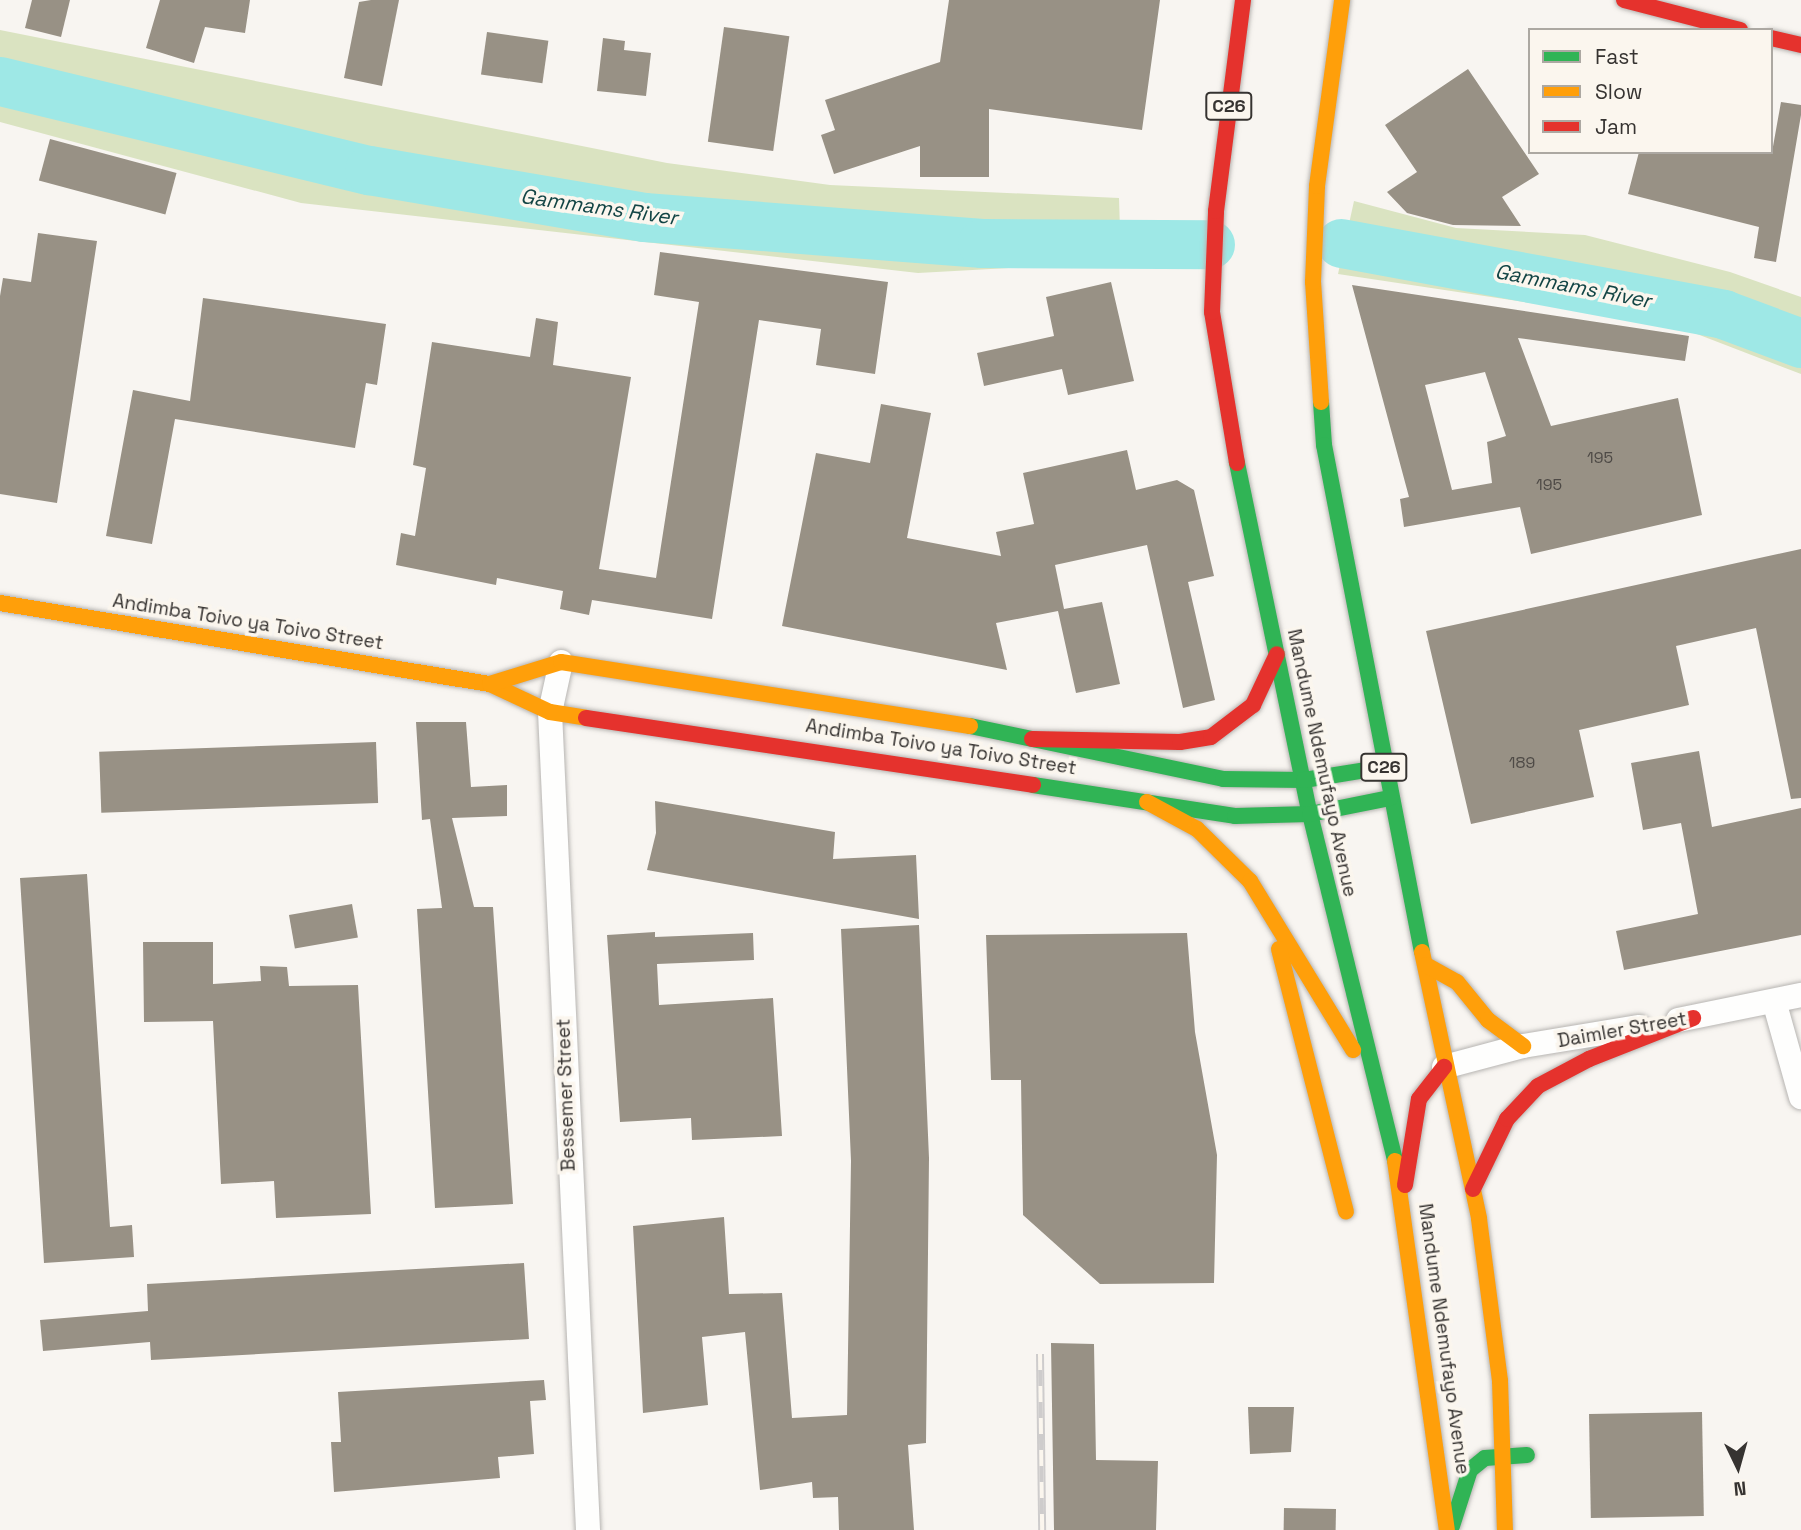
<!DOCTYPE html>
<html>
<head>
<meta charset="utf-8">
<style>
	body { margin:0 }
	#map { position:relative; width:1801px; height:1530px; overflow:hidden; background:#f8f5f1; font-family:"Space Grotesk",sans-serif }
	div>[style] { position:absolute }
	.green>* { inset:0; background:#dae3c1 }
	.river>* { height:49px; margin:-24.5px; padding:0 24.5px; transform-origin:24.5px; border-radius:24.5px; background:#9ee8e6 }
	.building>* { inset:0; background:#989185; transform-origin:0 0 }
	.roads { filter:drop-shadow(0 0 2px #b7b5b2) drop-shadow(0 0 2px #b7b5b2) }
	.street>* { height:24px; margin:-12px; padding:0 12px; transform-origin:12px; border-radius:12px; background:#fefefd }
	.fast>* { height:16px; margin:-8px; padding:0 8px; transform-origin:8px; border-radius:8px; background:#30b455 }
	.slow>* { height:16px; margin:-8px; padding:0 8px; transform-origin:8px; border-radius:8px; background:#ff9f0a }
	.jam>* { height:16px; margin:-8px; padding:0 8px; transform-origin:8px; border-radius:8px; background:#e5322d }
	.rail>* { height:8px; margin-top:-4px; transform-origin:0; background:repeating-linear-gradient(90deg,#fbf6ee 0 16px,#cecccc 0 32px); box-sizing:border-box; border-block:2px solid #cecccc }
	span { translate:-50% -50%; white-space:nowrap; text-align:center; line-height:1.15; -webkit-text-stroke:7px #fbf6ee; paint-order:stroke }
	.number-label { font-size:16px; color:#4e4a46 }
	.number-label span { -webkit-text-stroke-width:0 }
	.shield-label span { padding:2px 5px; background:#fbf6ee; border:2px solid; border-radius:5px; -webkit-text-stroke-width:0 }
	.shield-label { font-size:18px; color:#363331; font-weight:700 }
	.street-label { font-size:19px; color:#363331 }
	.water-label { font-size:21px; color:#134545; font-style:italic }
	.legend { position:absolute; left:1528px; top:28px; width:245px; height:126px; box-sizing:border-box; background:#fbf6ee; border:2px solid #aca8a2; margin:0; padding:9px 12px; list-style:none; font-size:21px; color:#363331 }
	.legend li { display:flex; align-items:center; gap:14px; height:35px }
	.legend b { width:35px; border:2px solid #aca8a2 }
	.north { position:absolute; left:1703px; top:1432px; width:70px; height:70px; -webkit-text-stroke:5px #fbf6ee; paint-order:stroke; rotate:175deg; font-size:19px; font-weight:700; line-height:28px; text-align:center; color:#363331 }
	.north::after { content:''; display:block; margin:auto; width:24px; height:32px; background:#363331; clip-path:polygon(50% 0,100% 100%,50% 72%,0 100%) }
</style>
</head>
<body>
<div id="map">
	<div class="green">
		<i style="clip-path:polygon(0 30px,667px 163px,830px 185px,1119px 198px,1121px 262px,918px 273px,301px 203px,0 122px)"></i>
		<i style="clip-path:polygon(1354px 201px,1456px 228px,1585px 235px,1730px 272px,1801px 297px,1801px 374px,1671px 324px,1338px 274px)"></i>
	</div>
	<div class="river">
		<i style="left:0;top:81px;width:380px;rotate:13.6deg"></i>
		<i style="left:369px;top:170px;width:279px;rotate:9.7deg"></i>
		<i style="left:644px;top:217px;width:339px;rotate:4.4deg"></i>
		<i style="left:982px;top:243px;width:228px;rotate:0.3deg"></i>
		<i style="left:1341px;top:243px;width:389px;rotate:10.5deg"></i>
		<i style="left:1723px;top:314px;width:83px;rotate:20.4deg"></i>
	</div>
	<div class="building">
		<i style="clip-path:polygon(32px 0,70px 0,61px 37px,25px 28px)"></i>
		<i style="clip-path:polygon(160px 0,250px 0,245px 33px,205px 27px,194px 63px,146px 48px)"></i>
		<i style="clip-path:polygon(371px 0,399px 0,382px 86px,344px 78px,359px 2px)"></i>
		<i style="clip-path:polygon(949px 0,1160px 0,1142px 130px,989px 109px,989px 177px,920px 177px,920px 146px,834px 174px,821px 135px,835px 130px,825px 100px,940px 62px)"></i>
		<i style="left:724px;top:27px;width:66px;height:116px;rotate:8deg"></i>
		<i style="left:487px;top:32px;width:62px;height:43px;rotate:8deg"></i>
		<i style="clip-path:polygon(603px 38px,625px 41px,624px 50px,651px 53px,646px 96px,597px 91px)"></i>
		<i style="clip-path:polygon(1468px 69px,1539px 174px,1502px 197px,1521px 226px,1453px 225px,1407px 213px,1387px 192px,1417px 172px,1385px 125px)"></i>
		<i style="clip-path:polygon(1781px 102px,1801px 105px,1801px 115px,1776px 262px,1754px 258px,1759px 227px,1628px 194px,1639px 152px,1772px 152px)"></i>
		<i style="left:50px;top:139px;width:131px;height:43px;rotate:15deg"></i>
		<i style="clip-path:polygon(38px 233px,97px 241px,57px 503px,0 494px,0 296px,3px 278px,31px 282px)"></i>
		<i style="clip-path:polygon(660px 252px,888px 282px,875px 374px,816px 365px,821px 329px,759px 320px,712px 619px,592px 600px,589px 615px,560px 609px,563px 591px,497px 578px,496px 585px,396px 565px,401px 533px,415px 536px,426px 468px,413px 465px,432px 342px,530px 357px,536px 318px,558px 322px,553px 365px,631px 377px,599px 569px,656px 578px,699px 302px,654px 295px)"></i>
		<i style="clip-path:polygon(1111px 282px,1134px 381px,1068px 395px,1062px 369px,984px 386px,977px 353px,1054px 336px,1046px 297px)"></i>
		<i style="clip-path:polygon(evenodd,1352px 285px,1689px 336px,1685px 361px,1518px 338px,1551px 426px,1678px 398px,1702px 515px,1531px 554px,1520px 507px,1404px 527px,1400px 499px,1409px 497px,1352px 285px,1485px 372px,1506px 436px,1487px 442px,1492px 483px,1452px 490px,1425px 385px,1485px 372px)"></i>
		<i style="clip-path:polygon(203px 298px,386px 324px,377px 385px,366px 383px,355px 448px,175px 419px,152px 544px,106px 536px,133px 390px,190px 401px)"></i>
		<i style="clip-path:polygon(881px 404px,931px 413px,907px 538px,1001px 556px,996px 532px,1034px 524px,1023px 473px,1127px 450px,1136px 490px,1177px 480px,1194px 490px,1214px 576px,1188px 582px,1215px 700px,1183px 708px,1147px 545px,1055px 565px,1064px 609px,1102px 602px,1120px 684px,1076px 693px,1058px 611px,996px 623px,1007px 670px,782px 626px,816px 453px,870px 463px)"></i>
		<i style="clip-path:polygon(1801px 549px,1801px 798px,1791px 799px,1756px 628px,1676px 646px,1689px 705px,1579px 730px,1594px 797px,1471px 824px,1426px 631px)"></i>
		<i style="clip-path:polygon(416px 722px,466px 722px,471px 787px,507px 785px,507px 816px,452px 818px,474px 907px,493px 907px,513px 1204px,435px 1208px,417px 909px,442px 908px,430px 819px,422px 820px)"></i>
		<i style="left:376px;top:742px;width:61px;height:277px;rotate:88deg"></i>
		<i style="clip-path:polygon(1699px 751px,1712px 827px,1801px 808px,1801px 935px,1624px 970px,1616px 931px,1698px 914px,1681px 823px,1643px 830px,1631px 763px)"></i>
		<i style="clip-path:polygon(655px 801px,835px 832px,833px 859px,916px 855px,919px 919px,647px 870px,656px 833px)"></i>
		<i style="clip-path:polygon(87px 874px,110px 1227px,132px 1225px,134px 1257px,44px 1263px,20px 878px)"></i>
		<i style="left:352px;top:904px;width:34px;height:64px;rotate:80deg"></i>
		<i style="clip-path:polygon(919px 925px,929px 1158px,926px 1443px,908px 1445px,914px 1530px,839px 1530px,838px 1497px,813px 1498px,812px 1482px,760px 1490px,745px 1332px,702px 1337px,708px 1405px,643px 1413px,633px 1226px,724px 1217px,729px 1294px,782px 1293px,792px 1418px,847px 1415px,851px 1161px,841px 929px)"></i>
		<i style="clip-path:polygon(655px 932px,655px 937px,753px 933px,754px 960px,657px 964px,659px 1005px,773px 998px,782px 1136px,692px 1140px,691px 1118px,620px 1122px,607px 935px)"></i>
		<i style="clip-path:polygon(1187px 933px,1195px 1032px,1217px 1155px,1214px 1283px,1100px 1284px,1023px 1215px,1021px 1080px,991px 1080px,986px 935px)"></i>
		<i style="clip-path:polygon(143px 942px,213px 942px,213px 984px,261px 981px,260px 966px,287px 967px,289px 986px,358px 985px,371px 1214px,276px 1218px,274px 1181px,221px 1184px,213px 1021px,144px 1022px)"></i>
		<i style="clip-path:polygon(524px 1263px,529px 1339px,151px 1360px,150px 1342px,43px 1351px,40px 1320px,148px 1311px,147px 1284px)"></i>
		<i style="clip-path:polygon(1051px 1343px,1094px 1344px,1096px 1460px,1158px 1461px,1156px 1530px,1054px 1530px)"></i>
		<i style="clip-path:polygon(544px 1380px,546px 1400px,530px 1401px,534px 1454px,498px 1457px,500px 1478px,334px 1492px,331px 1442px,341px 1442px,338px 1392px)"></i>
		<i style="clip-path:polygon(1248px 1407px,1294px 1407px,1291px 1452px,1250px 1454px)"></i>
		<i style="left:1702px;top:1412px;width:104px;height:113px;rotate:89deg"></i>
		<i style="left:1284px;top:1508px;width:52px;height:22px;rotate:1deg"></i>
	</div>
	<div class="roads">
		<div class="street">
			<i style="left:561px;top:662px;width:51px;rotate:102.4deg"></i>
			<i style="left:550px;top:712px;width:819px;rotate:87.34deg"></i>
			<i style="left:1774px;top:1001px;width:100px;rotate:74.3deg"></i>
			<i style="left:1678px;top:1020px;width:126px;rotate:-11.5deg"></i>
			<i style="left:1444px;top:1067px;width:82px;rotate:-14.9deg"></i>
			<i style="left:1523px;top:1046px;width:118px;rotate:-9.3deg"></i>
		</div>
		<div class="fast">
			<i style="left:1321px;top:402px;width:43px;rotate:86deg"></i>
			<i style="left:1324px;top:445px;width:516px;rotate:79.06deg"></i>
			<i style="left:1237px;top:463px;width:359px;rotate:78.3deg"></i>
			<i style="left:1310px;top:814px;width:357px;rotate:76.2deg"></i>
			<i style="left:970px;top:726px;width:258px;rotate:11.8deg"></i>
			<i style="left:1223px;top:779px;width:81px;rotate:0.7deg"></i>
			<i style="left:1304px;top:780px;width:81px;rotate:-9.2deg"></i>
			<i style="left:1033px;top:785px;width:204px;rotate:8.7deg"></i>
			<i style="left:1235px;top:816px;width:75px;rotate:-1.5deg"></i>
			<i style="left:1310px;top:814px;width:82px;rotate:-11.3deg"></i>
			<i style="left:1452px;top:1526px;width:59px;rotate:-72.2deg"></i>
			<i style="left:1470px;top:1470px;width:19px;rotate:-39deg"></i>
			<i style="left:1485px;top:1458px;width:42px;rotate:-4.1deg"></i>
		</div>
		<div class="slow">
			<i style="left:1321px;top:402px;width:120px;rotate:-93.8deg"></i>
			<i style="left:1313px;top:282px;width:96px;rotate:-87.6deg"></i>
			<i style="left:1317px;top:186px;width:188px;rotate:-82.3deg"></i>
			<i style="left:0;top:603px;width:497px;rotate:9.4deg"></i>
			<i style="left:490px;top:684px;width:66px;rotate:25deg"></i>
			<i style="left:550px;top:712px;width:36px;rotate:9deg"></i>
			<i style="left:490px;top:684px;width:74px;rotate:-17.2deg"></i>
			<i style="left:561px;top:662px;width:414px;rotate:8.9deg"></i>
			<i style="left:1147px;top:802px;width:57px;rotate:28.4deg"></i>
			<i style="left:1197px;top:829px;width:74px;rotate:44.5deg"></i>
			<i style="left:1250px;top:881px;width:198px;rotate:58.6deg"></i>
			<i style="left:1279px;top:949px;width:271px;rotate:75.7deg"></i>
			<i style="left:1422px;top:952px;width:273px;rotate:77.9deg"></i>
			<i style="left:1479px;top:1219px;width:163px;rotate:82.6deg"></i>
			<i style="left:1500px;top:1381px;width:149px;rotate:88.1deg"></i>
			<i style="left:1426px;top:965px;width:35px;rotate:29deg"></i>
			<i style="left:1457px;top:982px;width:49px;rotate:50.8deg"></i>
			<i style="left:1488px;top:1020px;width:44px;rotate:36.6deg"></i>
			<i style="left:1395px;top:1161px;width:373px;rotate:82deg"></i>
		</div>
		<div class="jam">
			<i style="left:1624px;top:0;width:120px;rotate:14.5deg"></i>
			<i style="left:1771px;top:38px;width:31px;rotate:13deg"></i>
			<i style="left:1237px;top:463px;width:153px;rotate:-99.4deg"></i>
			<i style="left:1212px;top:312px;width:101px;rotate:-87.7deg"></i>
			<i style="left:1216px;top:211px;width:213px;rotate:-82.7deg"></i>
			<i style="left:586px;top:718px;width:452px;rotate:8.5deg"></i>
			<i style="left:1032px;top:739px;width:148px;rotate:1.2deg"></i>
			<i style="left:1180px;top:742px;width:31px;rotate:-9deg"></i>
			<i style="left:1211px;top:737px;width:53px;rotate:-37.3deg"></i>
			<i style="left:1253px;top:705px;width:56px;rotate:-64.8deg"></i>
			<i style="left:1405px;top:1185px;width:87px;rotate:-80.8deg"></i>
			<i style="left:1419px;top:1099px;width:41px;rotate:-52deg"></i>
			<i style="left:1473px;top:1189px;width:78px;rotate:-64.1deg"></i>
			<i style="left:1507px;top:1119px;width:45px;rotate:-46.8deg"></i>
			<i style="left:1538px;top:1086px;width:58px;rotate:-27.9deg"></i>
			<i style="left:1589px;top:1059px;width:112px;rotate:-21.5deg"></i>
		</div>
	</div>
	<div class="rail">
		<i style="left:1040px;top:1354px;width:176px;rotate:89.3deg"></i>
	</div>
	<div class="number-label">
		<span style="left:1600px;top:458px">195</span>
		<span style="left:1549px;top:485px">195</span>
		<span style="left:1522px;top:763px">189</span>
	</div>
	<div class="shield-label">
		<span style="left:1229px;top:106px">C26</span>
		<span style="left:1384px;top:767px">C26</span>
	</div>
	<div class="street-label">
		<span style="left:248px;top:622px;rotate:9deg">Andimba Toivo ya Toivo Street</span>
		<span style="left:941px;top:747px;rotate:9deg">Andimba Toivo ya Toivo Street</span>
		<span style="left:1322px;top:763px;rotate:78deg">Mandume Ndemufayo Avenue</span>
		<span style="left:1622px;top:1030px;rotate:-10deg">Daimler Street</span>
		<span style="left:566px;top:1095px;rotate:-92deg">Bessemer Street</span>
		<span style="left:1444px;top:1339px;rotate:82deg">Mandume Ndemufayo Avenue</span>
	</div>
	<div class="water-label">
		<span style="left:599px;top:207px;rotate:8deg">Gammams River</span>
		<span style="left:1573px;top:286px;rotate:11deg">Gammams River</span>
	</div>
	<ul class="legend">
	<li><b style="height:9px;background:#30b455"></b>Fast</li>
	<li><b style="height:9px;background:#ff9f0a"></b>Slow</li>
	<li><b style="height:9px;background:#e5322d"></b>Jam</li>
	</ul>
	<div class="north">N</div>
</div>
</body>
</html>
